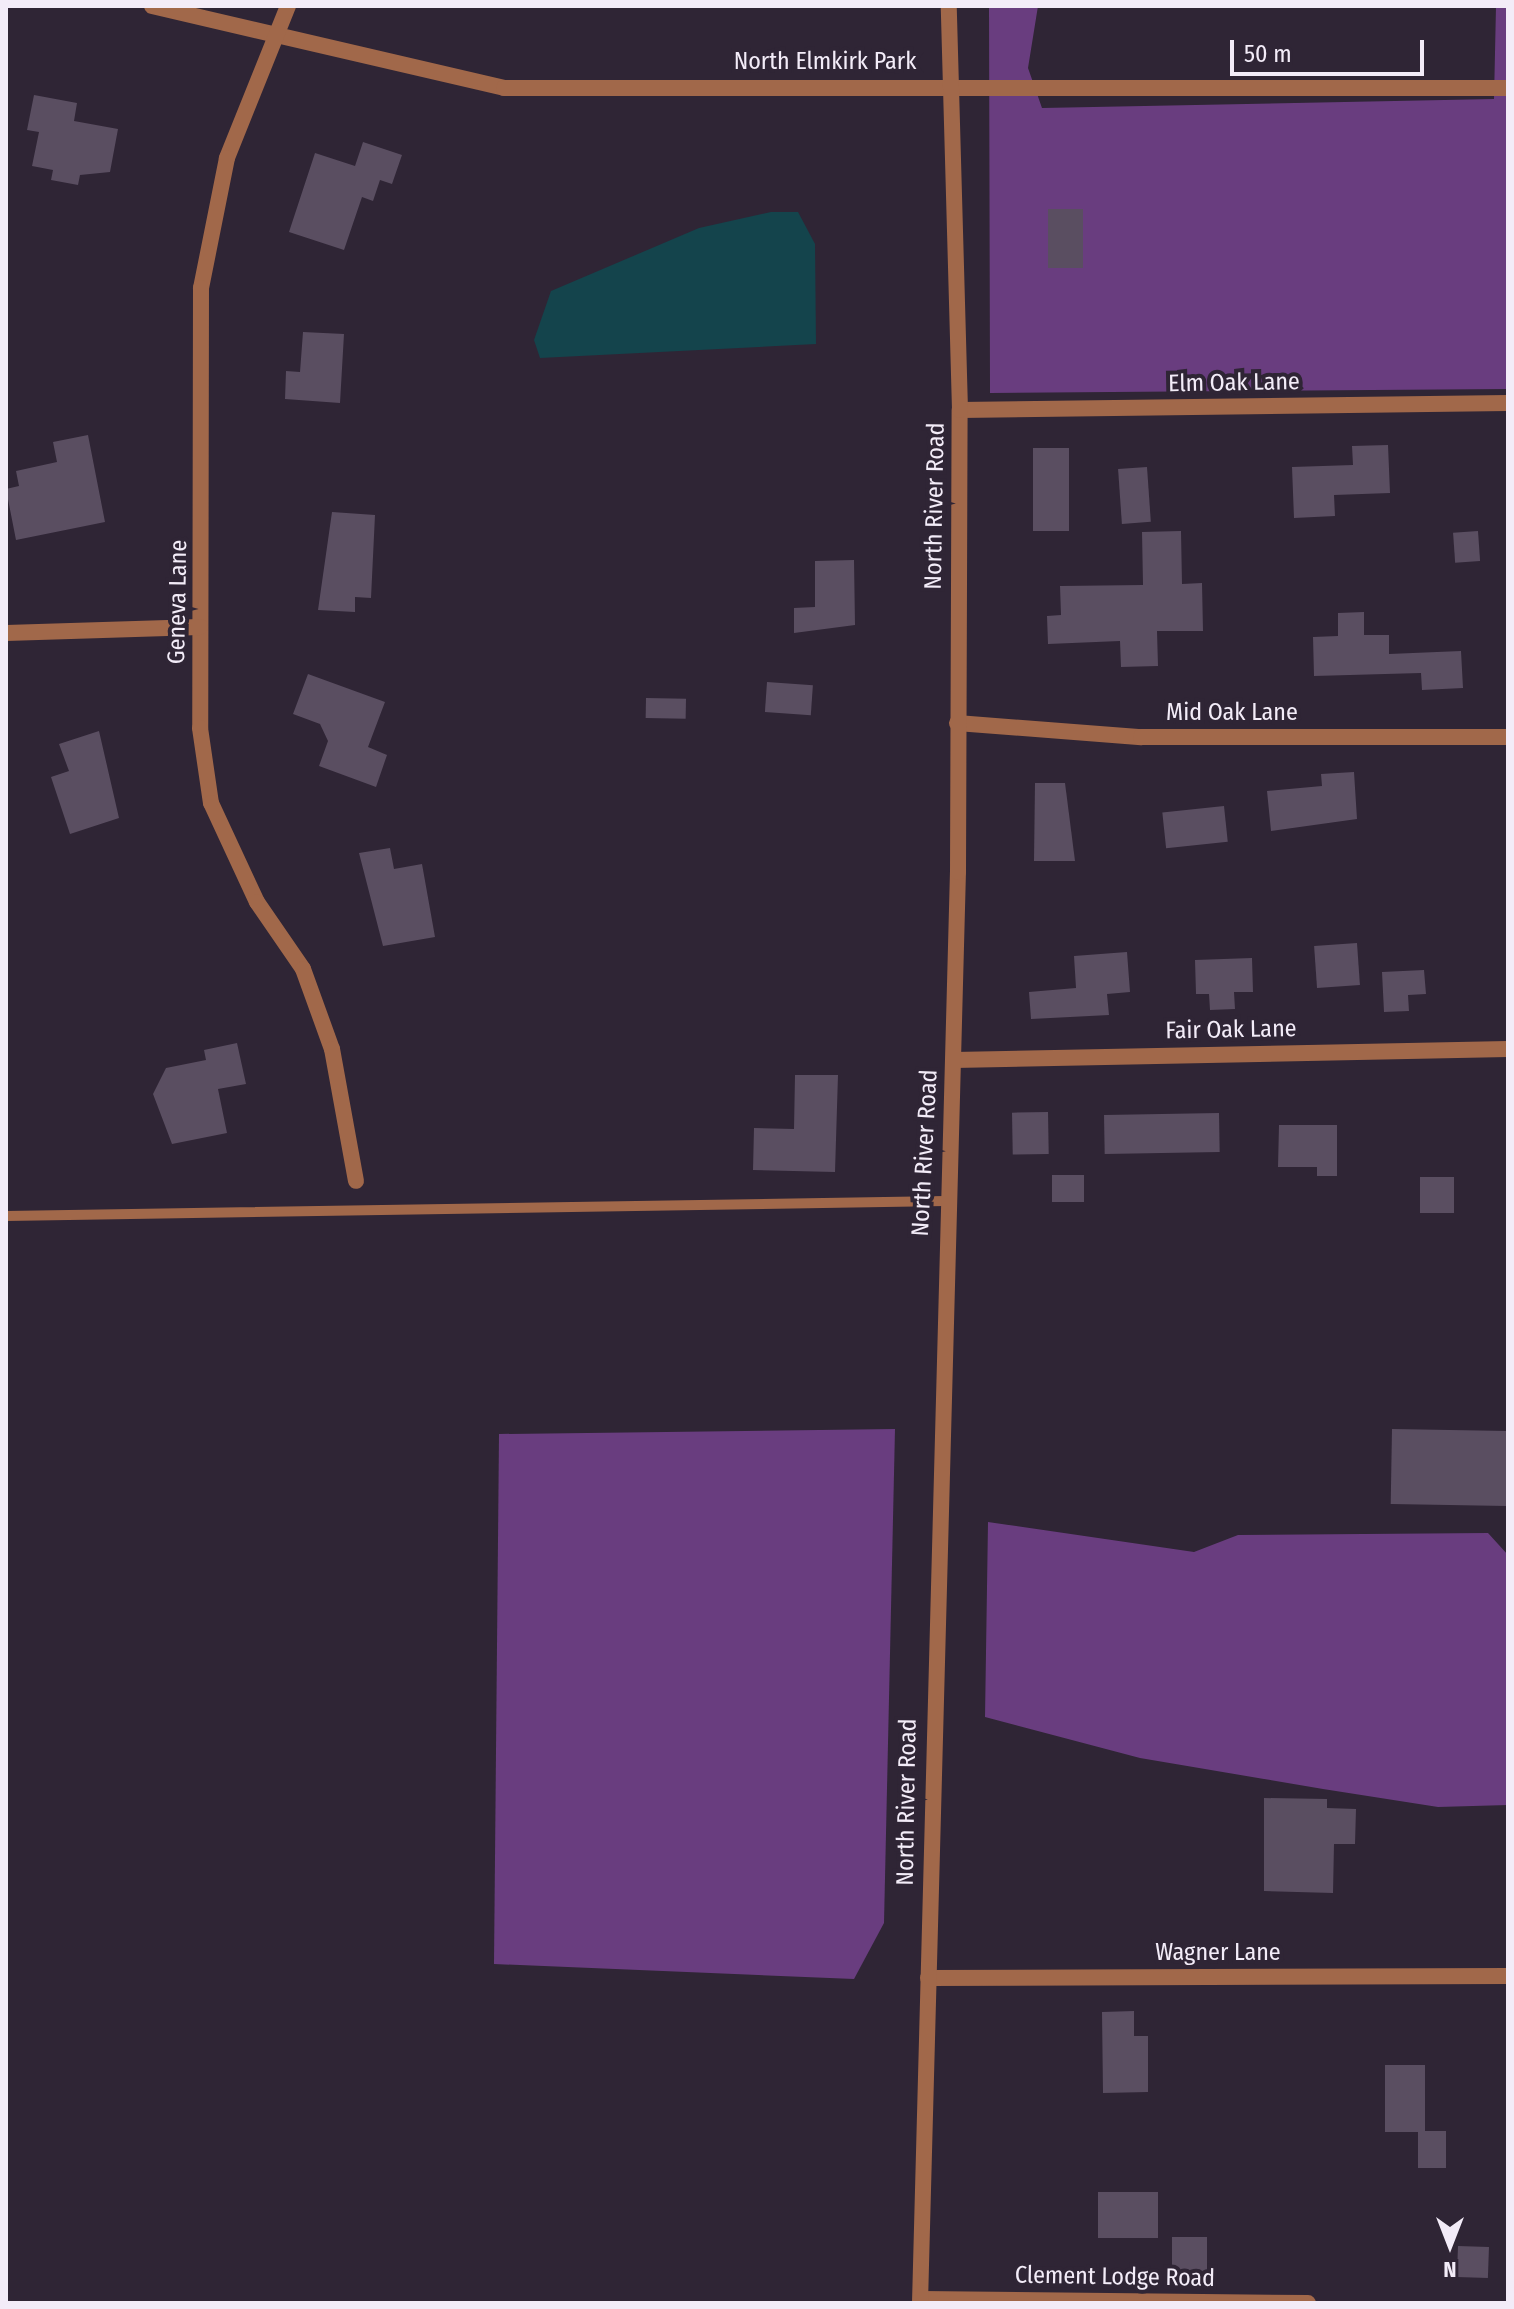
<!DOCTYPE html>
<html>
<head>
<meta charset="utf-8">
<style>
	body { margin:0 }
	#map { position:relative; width:1514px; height:2309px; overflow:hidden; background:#2f2535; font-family:"Fira Sans Condensed",sans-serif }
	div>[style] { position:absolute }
	.green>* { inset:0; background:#693d7f }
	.water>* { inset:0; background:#14444c }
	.building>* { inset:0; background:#5a4e61; transform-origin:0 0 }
	.service>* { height:10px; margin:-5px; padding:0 5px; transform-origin:5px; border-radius:5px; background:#a1684a }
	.minor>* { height:16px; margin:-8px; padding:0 8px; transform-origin:8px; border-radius:8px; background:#a1684a }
	.tertiary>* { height:16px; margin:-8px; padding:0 8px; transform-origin:8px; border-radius:8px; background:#a1684a }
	span { translate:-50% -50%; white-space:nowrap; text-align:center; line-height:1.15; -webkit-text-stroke:8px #2f2535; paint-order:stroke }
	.street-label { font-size:24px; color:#f3ecf8 }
	.frame { position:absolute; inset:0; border:8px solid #f3ecf8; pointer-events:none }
	.north { position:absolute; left:1410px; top:2205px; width:80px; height:80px; -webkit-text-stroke:6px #2f2535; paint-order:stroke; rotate:180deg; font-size:22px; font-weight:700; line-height:32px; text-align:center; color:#f3ecf8 }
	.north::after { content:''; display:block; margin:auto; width:28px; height:36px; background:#f3ecf8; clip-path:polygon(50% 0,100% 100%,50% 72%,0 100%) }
	.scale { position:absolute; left:1230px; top:40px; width:194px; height:36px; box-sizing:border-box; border:4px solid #f3ecf8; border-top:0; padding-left:10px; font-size:24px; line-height:28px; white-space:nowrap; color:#f3ecf8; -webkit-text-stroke:6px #2f2535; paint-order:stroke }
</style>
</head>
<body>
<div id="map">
	<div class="green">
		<i style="clip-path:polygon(989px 6px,1038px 6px,1028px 68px,1042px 108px,1494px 99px,1496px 6px,1508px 6px,1508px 389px,990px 393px)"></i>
		<i style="clip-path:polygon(895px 1429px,884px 1923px,854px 1979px,494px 1964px,499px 1434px)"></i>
		<i style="clip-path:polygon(988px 1522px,1194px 1552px,1238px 1535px,1488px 1533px,1508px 1555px,1508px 1805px,1438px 1807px,1323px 1789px,1140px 1758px,985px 1717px)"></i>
	</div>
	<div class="water">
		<i style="clip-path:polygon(771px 212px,798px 212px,815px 244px,816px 344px,540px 358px,534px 340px,551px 291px,699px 228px)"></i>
	</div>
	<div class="building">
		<i style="clip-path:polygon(34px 95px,77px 103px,74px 121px,118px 129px,110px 172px,80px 175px,78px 185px,51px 180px,53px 170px,32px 166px,39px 132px,27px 130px)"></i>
		<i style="clip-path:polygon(363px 142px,402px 155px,392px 184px,380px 180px,373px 201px,362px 197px,344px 250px,289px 232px,315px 153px,355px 166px)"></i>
		<i style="left:1048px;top:209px;width:35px;height:59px"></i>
		<i style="clip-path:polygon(303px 332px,344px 334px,340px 403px,285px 399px,286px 371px,300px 372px)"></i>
		<i style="clip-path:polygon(88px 435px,105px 522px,16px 540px,6px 489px,19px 486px,16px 471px,57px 462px,53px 442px)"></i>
		<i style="clip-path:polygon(1388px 445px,1390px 493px,1334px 495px,1335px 516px,1294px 518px,1292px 467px,1353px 465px,1352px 446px)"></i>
		<i style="left:1033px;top:448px;width:36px;height:83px"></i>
		<i style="left:1147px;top:467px;width:55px;height:29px;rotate:86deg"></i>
		<i style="clip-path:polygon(332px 512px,375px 515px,371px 598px,355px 597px,355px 612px,318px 610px)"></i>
		<i style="clip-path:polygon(1181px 531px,1182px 584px,1202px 583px,1203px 631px,1157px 631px,1158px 666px,1121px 667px,1120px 641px,1048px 644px,1047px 616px,1061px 615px,1060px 586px,1143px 585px,1142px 532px)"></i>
		<i style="left:1478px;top:531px;width:30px;height:25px;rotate:86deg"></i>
		<i style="clip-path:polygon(854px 560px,855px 625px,794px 633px,794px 608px,815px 607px,815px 561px)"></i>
		<i style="clip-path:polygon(1364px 612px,1364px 635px,1389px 635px,1389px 654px,1461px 651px,1463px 688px,1422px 690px,1421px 673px,1314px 676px,1313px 637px,1338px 636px,1338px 613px)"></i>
		<i style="clip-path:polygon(308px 674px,385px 702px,368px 747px,387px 755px,376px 787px,319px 766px,328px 741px,320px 724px,293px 714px)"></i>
		<i style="left:767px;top:682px;width:46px;height:30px;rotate:4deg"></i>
		<i style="left:646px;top:698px;width:40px;height:20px;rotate:1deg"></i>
		<i style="clip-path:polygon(99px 731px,119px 818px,70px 834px,51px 777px,69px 771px,59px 744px)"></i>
		<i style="clip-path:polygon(1354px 772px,1357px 819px,1271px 831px,1267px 791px,1322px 786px,1321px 774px)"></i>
		<i style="clip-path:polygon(1035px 783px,1065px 783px,1075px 861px,1034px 861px)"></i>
		<i style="left:1224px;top:806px;width:36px;height:62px;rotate:84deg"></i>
		<i style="clip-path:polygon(390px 848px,394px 869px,422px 864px,435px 937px,383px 946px,359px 853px)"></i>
		<i style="left:1357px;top:943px;width:42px;height:43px;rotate:86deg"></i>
		<i style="clip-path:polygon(1127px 952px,1130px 992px,1107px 994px,1109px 1015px,1031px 1019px,1029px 992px,1076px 988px,1074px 956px)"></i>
		<i style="clip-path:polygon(1252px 958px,1253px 992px,1234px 992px,1235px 1009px,1210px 1010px,1209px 994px,1196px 994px,1195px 960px)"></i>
		<i style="clip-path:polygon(1424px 970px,1426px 994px,1408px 995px,1409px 1011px,1384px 1012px,1382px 972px)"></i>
		<i style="clip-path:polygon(237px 1043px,246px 1084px,218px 1089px,227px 1133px,172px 1144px,153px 1094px,166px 1068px,206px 1060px,204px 1050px)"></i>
		<i style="clip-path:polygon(795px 1075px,838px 1075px,835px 1172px,753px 1170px,754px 1128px,794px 1129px)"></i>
		<i style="left:1048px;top:1112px;width:42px;height:36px;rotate:89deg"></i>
		<i style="left:1219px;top:1113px;width:39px;height:115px;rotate:89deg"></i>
		<i style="clip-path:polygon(1279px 1125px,1337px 1125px,1337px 1176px,1317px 1176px,1317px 1167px,1278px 1167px)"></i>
		<i style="left:1052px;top:1175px;width:32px;height:27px"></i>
		<i style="left:1454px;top:1177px;width:36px;height:34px;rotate:90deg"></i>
		<i style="left:1392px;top:1429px;width:116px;height:75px;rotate:1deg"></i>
		<i style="clip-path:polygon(1264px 1798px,1327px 1799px,1327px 1808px,1356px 1809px,1355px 1844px,1334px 1844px,1333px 1893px,1264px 1891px)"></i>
		<i style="clip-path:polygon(1134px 2011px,1134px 2036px,1148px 2036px,1148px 2092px,1103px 2093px,1102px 2012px)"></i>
		<i style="clip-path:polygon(1385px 2065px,1425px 2065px,1425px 2131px,1446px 2131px,1446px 2168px,1418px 2168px,1418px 2132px,1385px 2132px)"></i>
		<i style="left:1098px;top:2192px;width:60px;height:46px"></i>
		<i style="left:1172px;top:2237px;width:35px;height:36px"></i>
		<i style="left:1458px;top:2246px;width:31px;height:31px;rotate:2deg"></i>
	</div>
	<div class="service">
		<i style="left:6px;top:1216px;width:940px;rotate:-0.91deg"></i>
	</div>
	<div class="minor">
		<i style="left:152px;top:6px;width:361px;rotate:13.1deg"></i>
		<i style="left:504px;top:88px;width:1004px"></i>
		<i style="left:288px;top:6px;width:164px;rotate:111.9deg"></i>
		<i style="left:227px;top:158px;width:133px;rotate:101.3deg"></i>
		<i style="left:201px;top:288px;width:440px;rotate:90.1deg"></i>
		<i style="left:200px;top:728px;width:76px;rotate:81.7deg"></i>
		<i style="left:211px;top:803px;width:109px;rotate:65.1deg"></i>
		<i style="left:257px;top:902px;width:81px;rotate:55.5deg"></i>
		<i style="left:303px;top:969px;width:85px;rotate:70.1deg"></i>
		<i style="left:332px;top:1049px;width:134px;rotate:79.7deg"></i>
		<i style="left:960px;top:410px;width:548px;rotate:-0.73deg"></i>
		<i style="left:6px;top:633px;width:194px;rotate:-1.8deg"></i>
		<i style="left:957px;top:723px;width:185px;rotate:4.4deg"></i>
		<i style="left:1141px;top:737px;width:367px"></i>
		<i style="left:954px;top:1060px;width:554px;rotate:-1.14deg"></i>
		<i style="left:928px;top:1978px;width:580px;rotate:-0.2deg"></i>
		<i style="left:921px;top:2299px;width:387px;rotate:0.6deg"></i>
	</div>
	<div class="tertiary">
		<i style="left:920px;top:2303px;width:1432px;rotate:-88.48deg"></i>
		<i style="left:958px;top:872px;width:462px;rotate:-89.8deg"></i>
		<i style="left:960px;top:410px;width:404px;rotate:-91.6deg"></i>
	</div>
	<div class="street-label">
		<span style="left:825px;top:62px">North Elmkirk Park</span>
		<span style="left:1234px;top:383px;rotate:-1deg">Elm Oak Lane</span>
		<span style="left:935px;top:506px;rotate:-89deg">North River Road</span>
		<span style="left:178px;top:602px;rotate:-89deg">Geneva Lane</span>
		<span style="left:1232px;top:713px">Mid Oak Lane</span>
		<span style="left:1231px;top:1030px;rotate:-1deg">Fair Oak Lane</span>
		<span style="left:925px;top:1153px;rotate:-87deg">North River Road</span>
		<span style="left:907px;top:1802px;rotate:-89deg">North River Road</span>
		<span style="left:1218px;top:1953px">Wagner Lane</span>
		<span style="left:1115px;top:2277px;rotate:1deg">Clement Lodge Road</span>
	</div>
	<div class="frame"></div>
	<div class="north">N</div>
	<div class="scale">50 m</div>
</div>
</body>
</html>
